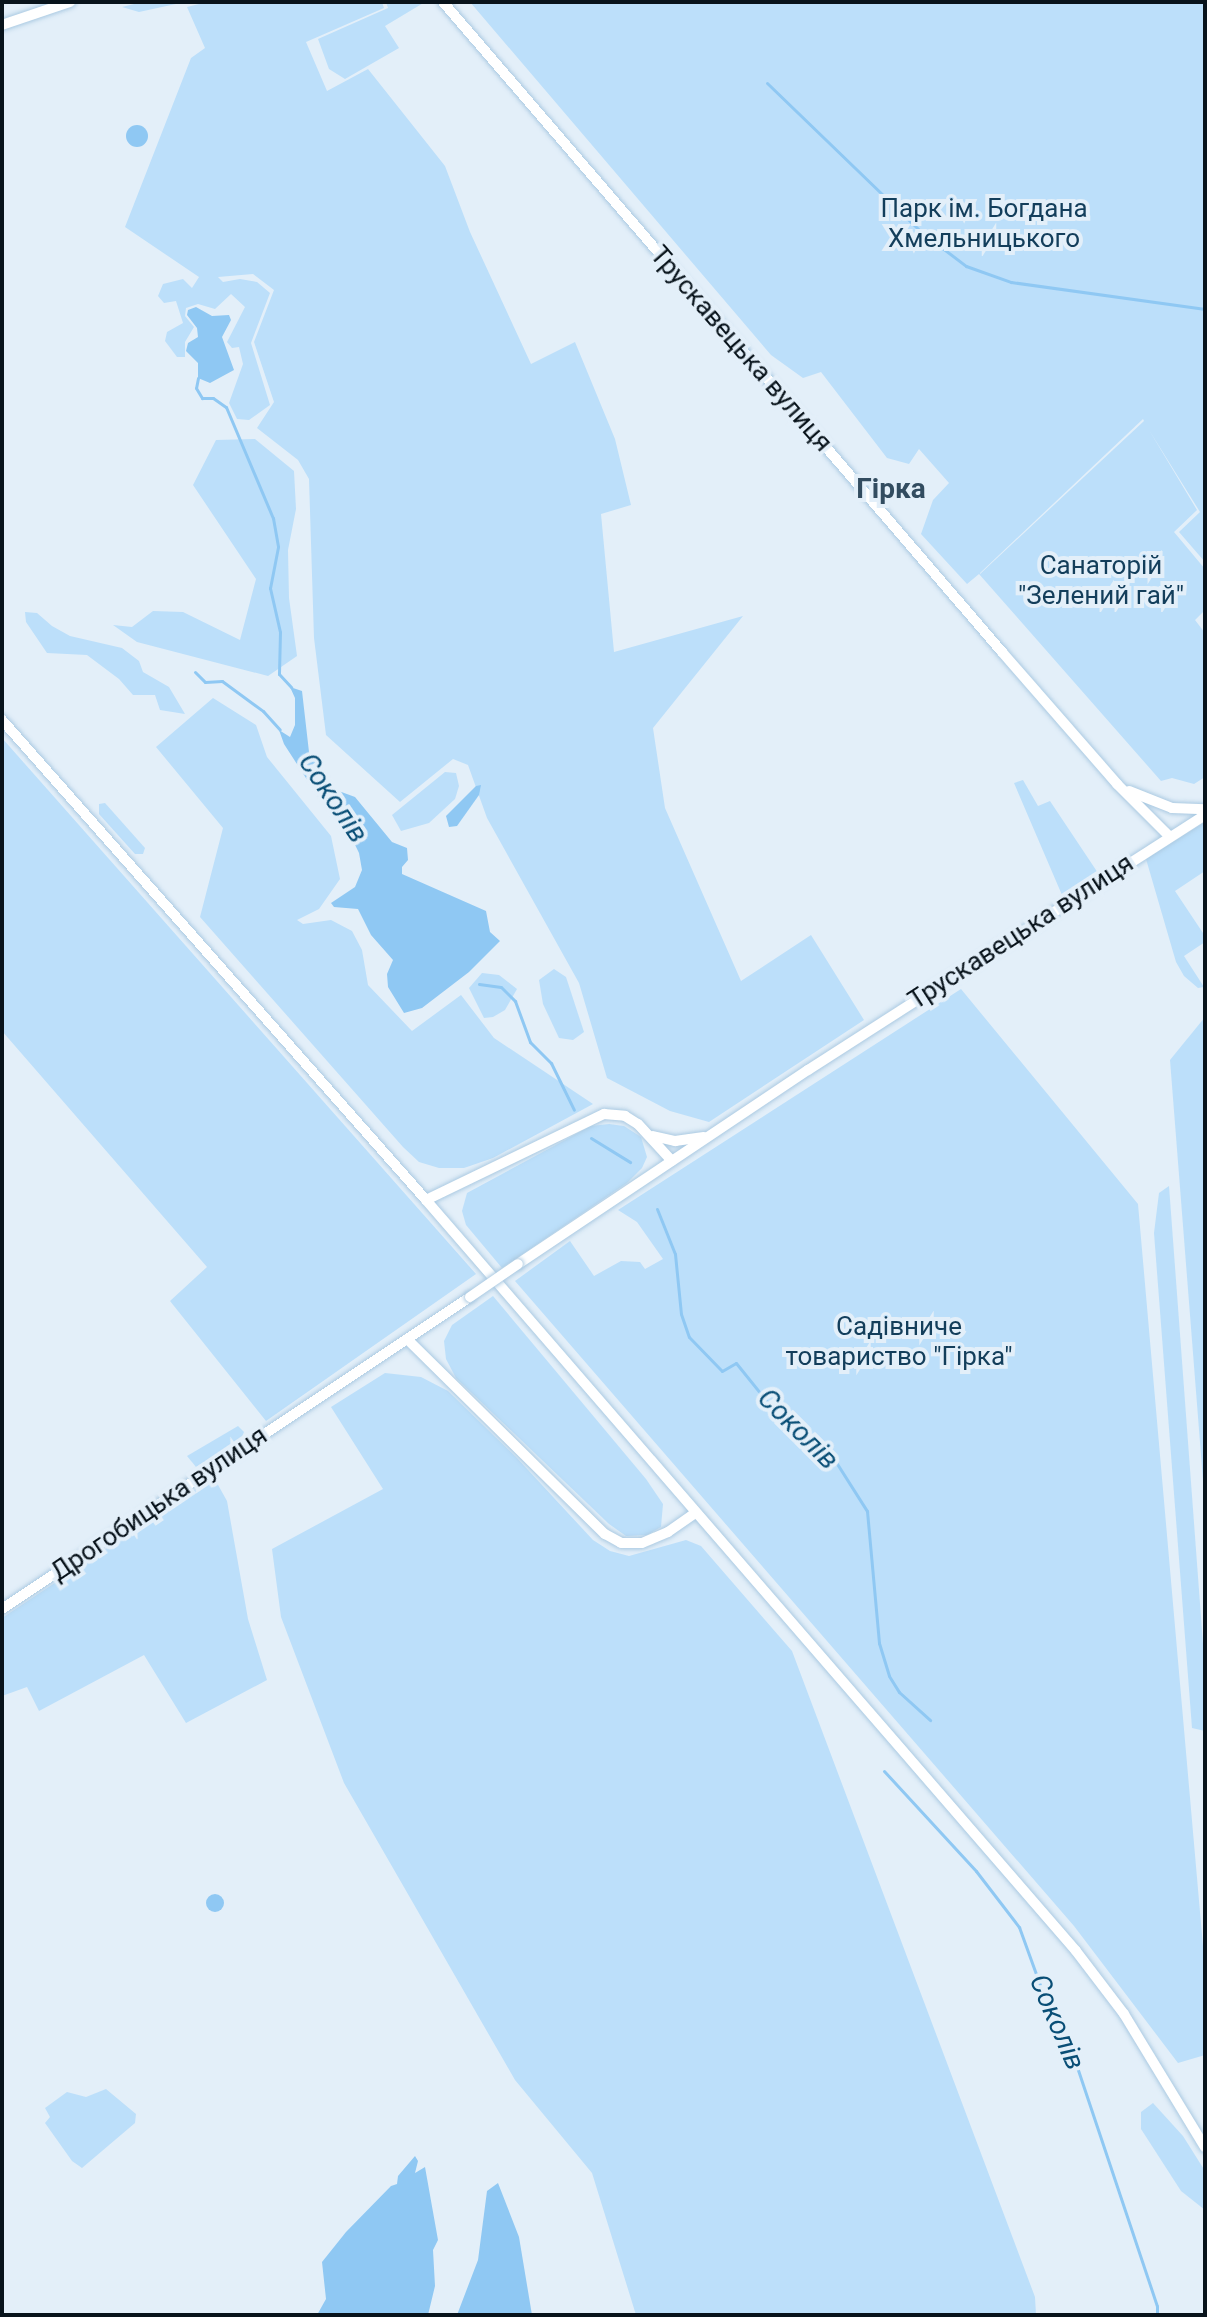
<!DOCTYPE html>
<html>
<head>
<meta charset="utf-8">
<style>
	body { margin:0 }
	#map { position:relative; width:1207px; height:2317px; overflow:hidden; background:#e3eff9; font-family:Roboto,sans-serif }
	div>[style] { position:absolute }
	.green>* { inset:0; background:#bcdffa }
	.water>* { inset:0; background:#8fc8f3 }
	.round { border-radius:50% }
	.stream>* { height:3px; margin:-1.5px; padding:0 1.5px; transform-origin:1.5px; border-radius:1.5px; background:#8fc8f3 }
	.roads { filter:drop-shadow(0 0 2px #abcae2) drop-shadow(0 0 2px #abcae2) }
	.secondary>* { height:10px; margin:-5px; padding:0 5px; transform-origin:5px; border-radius:5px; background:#fff }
	.bridges { filter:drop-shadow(0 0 2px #abcae2) drop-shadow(0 0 2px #abcae2) }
	.secondary-bridge>* { height:10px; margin:-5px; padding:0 5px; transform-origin:5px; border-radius:5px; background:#fff }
	span { translate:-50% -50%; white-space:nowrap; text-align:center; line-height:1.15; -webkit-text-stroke:8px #e3eff9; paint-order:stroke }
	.park-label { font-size:26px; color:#133e5b }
	.street-label { font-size:26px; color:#08131b }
	.neighbourhood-label { font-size:28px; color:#324c60; font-weight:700 }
	.water-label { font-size:28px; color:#094e76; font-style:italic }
	.frame { position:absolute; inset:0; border:4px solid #08131b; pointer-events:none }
</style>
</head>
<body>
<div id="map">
	<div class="green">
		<i style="clip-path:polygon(142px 2px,185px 2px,139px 12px,122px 7px)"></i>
		<i style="clip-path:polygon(207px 2px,382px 2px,384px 8px,306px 42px,327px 91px,368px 69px,445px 166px,470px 232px,531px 364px,575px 342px,615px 439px,631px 505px,601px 514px,614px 652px,743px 616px,653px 728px,665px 808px,741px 981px,811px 935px,864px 1020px,709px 1122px,670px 1111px,607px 1078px,579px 983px,487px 818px,468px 765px,453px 759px,400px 802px,326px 735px,314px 638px,309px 479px,298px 460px,257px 428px,274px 402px,254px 342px,274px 290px,253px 274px,218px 277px,223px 282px,240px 279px,257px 282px,270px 293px,251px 343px,270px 405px,249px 420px,237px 419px,229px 403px,243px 364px,239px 347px,232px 348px,227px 342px,245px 307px,231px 294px,215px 309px,198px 304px,186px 308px,185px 316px,194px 327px,185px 342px,185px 357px,177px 357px,165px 341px,167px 332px,183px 323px,176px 301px,164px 303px,158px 296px,163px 284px,183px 279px,192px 288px,199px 277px,125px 227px,191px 58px,205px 48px,187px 7px)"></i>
		<i style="clip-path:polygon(386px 2px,425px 2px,385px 26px,399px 48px,345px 79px,329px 69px,318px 39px,388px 8px)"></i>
		<i style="clip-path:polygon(evenodd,470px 2px,1205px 2px,1205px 562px,1179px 532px,1200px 512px,1149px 430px,1197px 510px,1174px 532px,1205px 569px,1205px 610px,1195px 620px,1205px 633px,1205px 777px,1194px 784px,1172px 778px,1161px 781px,979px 574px,967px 584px,921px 534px,933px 500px,949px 483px,919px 449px,909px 464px,887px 458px,821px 372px,803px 378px,771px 355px,470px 2px,1143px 419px,1144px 421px,980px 574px,980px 573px,1143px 419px)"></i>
		<i style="clip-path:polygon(255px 439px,294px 471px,296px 509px,288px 550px,289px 598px,297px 656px,268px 676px,137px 642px,113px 625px,132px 627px,153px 611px,183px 612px,240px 640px,256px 579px,193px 485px,216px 440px)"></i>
		<i style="clip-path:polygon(25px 612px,37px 613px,52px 626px,70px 636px,122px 648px,139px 661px,143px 672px,169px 687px,185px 714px,160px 710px,155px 695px,133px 695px,119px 679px,87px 655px,47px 653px,26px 622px)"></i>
		<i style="clip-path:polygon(213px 698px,256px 725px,267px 757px,331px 836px,340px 879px,319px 909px,297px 920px,303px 924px,331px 920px,352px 931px,362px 950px,368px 985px,412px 1031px,461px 995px,494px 1038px,593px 1104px,493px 1158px,464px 1168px,439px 1168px,419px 1162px,403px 1147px,200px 917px,223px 828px,156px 747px)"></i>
		<i style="clip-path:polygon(2px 738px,476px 1274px,266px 1421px,170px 1301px,207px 1267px,2px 1031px)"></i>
		<i style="clip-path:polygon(445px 772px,456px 773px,459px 786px,455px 799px,429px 823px,401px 831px,392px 815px)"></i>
		<i style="clip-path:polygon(1023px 780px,1038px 806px,1050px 801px,1098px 873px,1062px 895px,1014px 783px)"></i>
		<i style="clip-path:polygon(105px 803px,145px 848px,143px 854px,135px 854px,99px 814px,99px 804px)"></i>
		<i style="clip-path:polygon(1205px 822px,1205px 871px,1175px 891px,1205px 936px,1205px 942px,1184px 956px,1204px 987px,1198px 988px,1184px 976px,1176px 962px,1146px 859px)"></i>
		<i style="clip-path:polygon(554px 969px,566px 977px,584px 1032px,573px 1040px,559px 1038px,543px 1004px,539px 980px)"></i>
		<i style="clip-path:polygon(482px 973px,499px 975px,517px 989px,505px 1010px,493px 1017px,484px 1018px,469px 988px)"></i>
		<i style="clip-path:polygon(961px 989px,1138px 1204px,1205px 1969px,1205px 2055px,1178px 2063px,1074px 1926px,515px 1281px,570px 1241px,594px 1276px,621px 1261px,640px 1262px,645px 1269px,663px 1259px,637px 1222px,618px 1210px)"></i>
		<i style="clip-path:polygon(1205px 1017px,1205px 1506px,1170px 1060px)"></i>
		<i style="clip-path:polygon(609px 1124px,624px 1126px,641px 1137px,647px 1157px,642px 1168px,627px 1183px,502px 1268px,466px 1225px,462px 1211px,467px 1193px,591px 1126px)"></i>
		<i style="clip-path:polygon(1169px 1186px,1205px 1671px,1205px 1731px,1192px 1728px,1154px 1233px,1159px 1193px)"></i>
		<i style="clip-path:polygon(493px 1296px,646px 1479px,663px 1504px,661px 1527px,647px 1535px,626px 1536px,609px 1524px,456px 1378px,446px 1359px,444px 1341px,452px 1325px)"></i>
		<i style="clip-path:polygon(385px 1373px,421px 1377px,448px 1391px,516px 1457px,593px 1540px,610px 1551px,629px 1556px,686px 1540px,701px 1546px,792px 1651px,1035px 2297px,1036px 2315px,636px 2315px,592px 2173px,515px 2080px,344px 1783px,281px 1617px,272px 1549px,383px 1489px,331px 1407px)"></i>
		<i style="clip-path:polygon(238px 1426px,244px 1432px,241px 1439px,196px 1467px,187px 1456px)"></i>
		<i style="clip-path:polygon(208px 1481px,217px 1483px,227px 1501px,248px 1619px,267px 1680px,186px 1723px,144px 1655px,39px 1711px,27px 1687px,2px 1696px,2px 1618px)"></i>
		<i style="clip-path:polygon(106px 2089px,136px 2114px,135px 2123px,82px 2168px,72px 2161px,45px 2123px,50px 2117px,45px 2108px,67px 2092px,86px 2097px)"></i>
		<i style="clip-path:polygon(1153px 2103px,1183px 2136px,1205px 2171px,1205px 2210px,1181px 2191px,1141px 2129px,1141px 2112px)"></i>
	</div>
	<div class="water">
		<i class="round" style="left:126px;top:125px;width:22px;height:22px"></i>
		<i style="clip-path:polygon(196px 307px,212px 316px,229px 315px,231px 320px,222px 337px,234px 370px,210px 383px,198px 378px,198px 363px,186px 351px,188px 343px,198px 337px,197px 328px,187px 315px,188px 310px)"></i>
		<i style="clip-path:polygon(290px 687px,302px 691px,309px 752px,326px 775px,336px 790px,355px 797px,392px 842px,407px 848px,408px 860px,402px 867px,402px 874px,486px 911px,490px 932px,500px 941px,469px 972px,422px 1008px,404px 1013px,388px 987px,387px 974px,393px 960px,371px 935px,358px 909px,334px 907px,331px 903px,355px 887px,362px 870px,359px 853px,343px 820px,324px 806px,284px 744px,279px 730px,290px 737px,295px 725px,295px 698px)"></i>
		<i style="clip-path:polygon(481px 785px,479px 795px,457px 826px,449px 827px,446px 816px,476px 786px)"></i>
		<i class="round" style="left:206px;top:1894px;width:18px;height:18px"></i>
		<i style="clip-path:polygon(415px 2156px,418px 2161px,415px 2173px,425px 2167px,438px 2240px,433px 2250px,435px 2286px,428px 2315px,317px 2315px,326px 2299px,322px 2262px,346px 2232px,391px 2186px,397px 2184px,398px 2176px)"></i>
		<i style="clip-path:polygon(498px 2183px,519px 2237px,532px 2315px,457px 2315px,478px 2260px,487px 2191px)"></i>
	</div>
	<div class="stream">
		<i style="left:767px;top:83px;width:213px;rotate:44deg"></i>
		<i style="left:920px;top:231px;width:58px;rotate:37.3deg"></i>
		<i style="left:966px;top:266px;width:48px;rotate:19.6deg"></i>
		<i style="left:1011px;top:282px;width:196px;rotate:7.9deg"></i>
		<i style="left:198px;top:378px;width:10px;rotate:101deg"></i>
		<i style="left:196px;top:388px;width:12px;rotate:59deg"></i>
		<i style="left:202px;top:398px;width:11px"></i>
		<i style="left:213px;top:398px;width:16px;rotate:35deg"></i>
		<i style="left:226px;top:407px;width:121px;rotate:67.1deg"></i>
		<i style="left:273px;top:518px;width:29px;rotate:80deg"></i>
		<i style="left:278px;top:547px;width:42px;rotate:101deg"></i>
		<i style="left:270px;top:588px;width:45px;rotate:77.2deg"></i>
		<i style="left:280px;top:632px;width:42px;rotate:91.4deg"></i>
		<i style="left:279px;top:674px;width:18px;rotate:47deg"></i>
		<i style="left:195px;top:672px;width:14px;rotate:45deg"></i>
		<i style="left:205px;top:682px;width:17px;rotate:-3deg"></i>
		<i style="left:222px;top:681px;width:51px;rotate:36.2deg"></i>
		<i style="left:263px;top:711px;width:25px;rotate:48deg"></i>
		<i style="left:479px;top:984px;width:22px;rotate:8deg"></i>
		<i style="left:501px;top:987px;width:20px;rotate:45deg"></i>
		<i style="left:515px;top:1001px;width:44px;rotate:69.9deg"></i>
		<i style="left:530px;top:1042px;width:30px;rotate:45deg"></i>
		<i style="left:551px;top:1063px;width:52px;rotate:63.9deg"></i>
		<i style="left:591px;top:1138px;width:46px;rotate:31.6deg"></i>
		<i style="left:657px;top:1209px;width:48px;rotate:68.2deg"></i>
		<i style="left:675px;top:1254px;width:60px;rotate:84.3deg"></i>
		<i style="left:681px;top:1314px;width:24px;rotate:71deg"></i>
		<i style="left:689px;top:1337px;width:47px;rotate:45.9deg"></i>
		<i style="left:722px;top:1371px;width:16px;rotate:-30deg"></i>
		<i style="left:736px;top:1363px;width:72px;rotate:51.2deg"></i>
		<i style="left:781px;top:1419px;width:66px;rotate:37deg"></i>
		<i style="left:834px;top:1459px;width:62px;rotate:57.6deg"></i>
		<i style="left:867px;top:1511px;width:133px;rotate:84.8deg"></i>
		<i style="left:879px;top:1643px;width:34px;rotate:73deg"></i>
		<i style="left:889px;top:1676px;width:19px;rotate:58deg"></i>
		<i style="left:899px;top:1692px;width:42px;rotate:42.1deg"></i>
		<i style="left:884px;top:1771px;width:136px;rotate:47.4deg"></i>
		<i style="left:976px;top:1871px;width:71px;rotate:52.5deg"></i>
		<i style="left:1019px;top:1927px;width:109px;rotate:70.1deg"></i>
		<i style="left:1056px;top:2029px;width:37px;rotate:59deg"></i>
		<i style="left:1075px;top:2061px;width:258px;rotate:71.5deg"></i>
		<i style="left:1157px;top:2306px;width:9px;rotate:90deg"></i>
	</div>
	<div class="roads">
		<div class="secondary">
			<i style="left:443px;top:2px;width:857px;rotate:49.3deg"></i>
			<i style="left:1002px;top:652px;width:175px;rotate:48.9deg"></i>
			<i style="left:1117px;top:784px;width:75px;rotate:45deg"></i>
			<i style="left:2px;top:25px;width:72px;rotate:-18.7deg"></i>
			<i style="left:2px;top:720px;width:640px;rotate:48.54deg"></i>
			<i style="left:426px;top:1200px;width:993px;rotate:49.12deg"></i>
			<i style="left:1076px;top:1951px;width:79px;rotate:52.7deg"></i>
			<i style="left:1124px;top:2014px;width:156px;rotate:58.7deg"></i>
			<i style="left:1129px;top:791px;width:46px;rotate:21.6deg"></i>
			<i style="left:1172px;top:808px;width:33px;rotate:2deg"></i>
			<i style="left:653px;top:1136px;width:23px;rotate:13deg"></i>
			<i style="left:675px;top:1141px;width:29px;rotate:-8deg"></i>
			<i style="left:426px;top:1200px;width:198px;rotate:-25.8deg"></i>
			<i style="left:604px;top:1114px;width:21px;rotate:5deg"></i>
			<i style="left:625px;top:1116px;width:15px;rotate:32deg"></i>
			<i style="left:638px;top:1124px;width:50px;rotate:47.4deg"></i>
			<i style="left:518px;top:1264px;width:349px;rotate:-33.8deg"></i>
			<i style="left:808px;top:1070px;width:472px;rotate:-32.7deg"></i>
			<i style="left:407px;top:1339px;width:278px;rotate:44.6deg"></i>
			<i style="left:605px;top:1534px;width:18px;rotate:29deg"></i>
			<i style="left:621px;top:1543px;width:21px"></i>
			<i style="left:642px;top:1543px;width:28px;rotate:-23deg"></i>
			<i style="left:668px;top:1532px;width:33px;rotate:-35deg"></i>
			<i style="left:2px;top:1609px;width:562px;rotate:-33.69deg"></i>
		</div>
	</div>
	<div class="bridges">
		<div class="secondary-bridge">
			<i style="left:470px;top:1297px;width:58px;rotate:-34.5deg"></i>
		</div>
	</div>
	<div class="park-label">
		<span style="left:984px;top:224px">Парк ім. Богдана<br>Хмельницького</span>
		<span style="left:1101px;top:581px">Санаторій<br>"Зелений гай"</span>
		<span style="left:899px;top:1342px">Садівниче<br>товариство "Гірка"</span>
	</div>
	<div class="street-label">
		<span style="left:741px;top:349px;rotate:49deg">Трускавецька вулиця</span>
		<span style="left:1021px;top:932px;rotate:-33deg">Трускавецька вулиця</span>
		<span style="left:159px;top:1504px;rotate:-34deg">Дрогобицька вулиця</span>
	</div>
	<div class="neighbourhood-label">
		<span style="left:891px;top:489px">Гірка</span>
	</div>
	<div class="water-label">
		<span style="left:333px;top:798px;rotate:56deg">Соколів</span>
		<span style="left:798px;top:1429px;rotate:45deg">Соколів</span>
		<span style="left:1057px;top:2022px;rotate:67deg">Соколів</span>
	</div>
	<div class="frame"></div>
</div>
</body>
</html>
